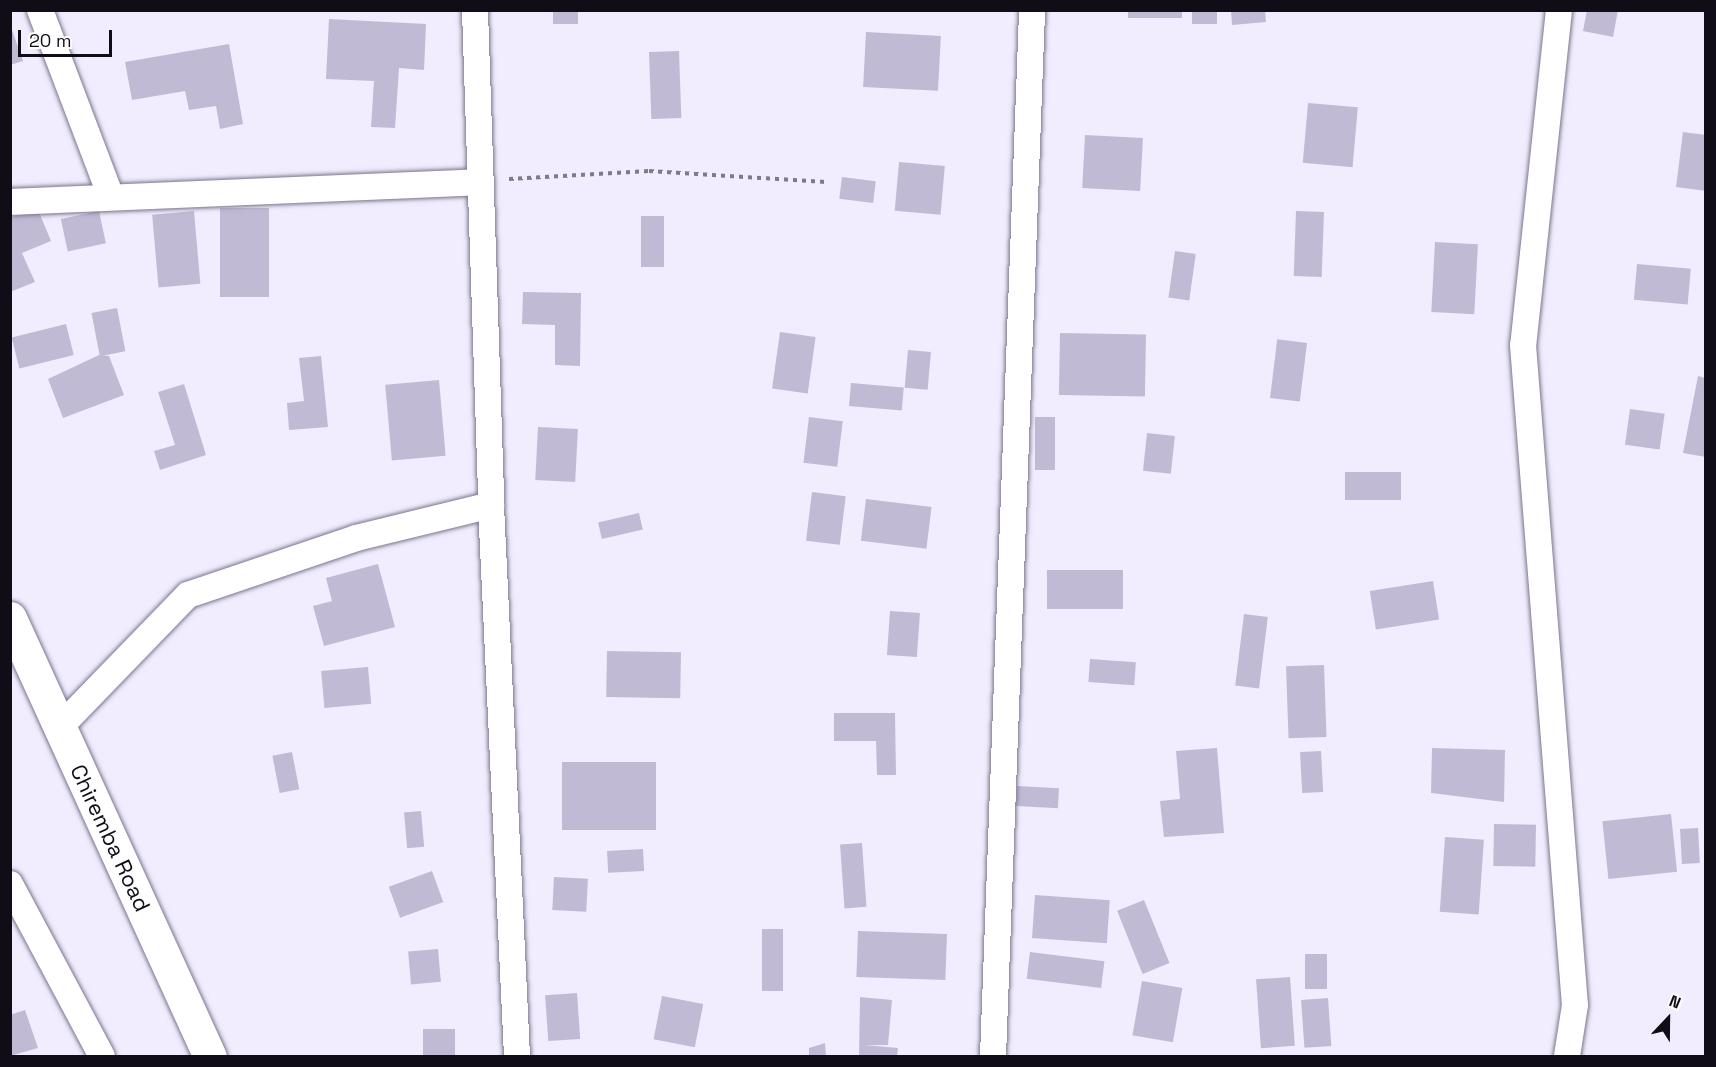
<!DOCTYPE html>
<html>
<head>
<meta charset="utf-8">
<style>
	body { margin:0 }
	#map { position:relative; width:1716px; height:1067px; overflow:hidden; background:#f1edfe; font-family:"Space Grotesk",sans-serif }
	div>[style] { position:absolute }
	.building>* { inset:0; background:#c1bad5; transform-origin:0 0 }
	.path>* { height:4px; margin-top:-2px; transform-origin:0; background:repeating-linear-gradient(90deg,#7e7b88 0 4.5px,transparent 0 9px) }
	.roads { filter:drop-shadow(0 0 2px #7c758e) drop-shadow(0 0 2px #7c758e) }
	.minor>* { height:26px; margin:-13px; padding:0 13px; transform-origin:13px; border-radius:13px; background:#fff }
	.secondary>* { height:33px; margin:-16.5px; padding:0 16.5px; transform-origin:16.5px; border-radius:16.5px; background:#fff }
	span { translate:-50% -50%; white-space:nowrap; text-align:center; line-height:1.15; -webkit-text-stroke:4.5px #fdfdfd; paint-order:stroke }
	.street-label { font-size:22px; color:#100d17 }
	.frame { position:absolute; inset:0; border:12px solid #100d17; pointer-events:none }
	.north { position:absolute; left:1638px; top:989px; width:60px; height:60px; -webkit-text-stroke:4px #fdfdfd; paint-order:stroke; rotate:22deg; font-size:16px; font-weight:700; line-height:24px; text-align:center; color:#100d17 }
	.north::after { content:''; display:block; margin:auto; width:21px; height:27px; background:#100d17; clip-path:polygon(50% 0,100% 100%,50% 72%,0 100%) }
	.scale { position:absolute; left:18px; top:30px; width:94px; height:27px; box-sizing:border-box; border:3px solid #100d17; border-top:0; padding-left:8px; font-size:18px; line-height:21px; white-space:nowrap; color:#100d17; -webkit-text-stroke:4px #fdfdfd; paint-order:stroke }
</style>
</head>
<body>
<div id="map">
	<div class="building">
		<i style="left:1128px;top:10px;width:54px;height:8px"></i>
		<i style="left:1192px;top:10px;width:25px;height:14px"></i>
		<i style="clip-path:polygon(1231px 10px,1265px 10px,1266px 22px,1232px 25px)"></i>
		<i style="clip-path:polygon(1587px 10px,1618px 10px,1613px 37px,1583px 31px)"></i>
		<i style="left:553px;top:11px;width:25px;height:13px"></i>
		<i style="clip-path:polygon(329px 19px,426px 24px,424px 70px,399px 68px,395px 128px,371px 127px,374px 81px,326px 79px)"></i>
		<i style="clip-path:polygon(10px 24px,23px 61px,10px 65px)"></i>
		<i style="left:866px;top:32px;width:75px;height:55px;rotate:3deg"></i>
		<i style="clip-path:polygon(229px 44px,243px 124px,220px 129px,216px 106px,189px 110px,185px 91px,132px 100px,125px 62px)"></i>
		<i style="left:679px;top:51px;width:67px;height:30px;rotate:88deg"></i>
		<i style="left:1308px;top:103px;width:50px;height:60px;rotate:5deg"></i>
		<i style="clip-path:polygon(1683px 132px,1706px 135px,1706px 191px,1676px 187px)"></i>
		<i style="left:1085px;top:135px;width:58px;height:53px;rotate:3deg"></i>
		<i style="left:899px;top:162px;width:46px;height:49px;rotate:5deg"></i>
		<i style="left:842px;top:177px;width:34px;height:22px;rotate:7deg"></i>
		<i style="clip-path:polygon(37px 207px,51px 241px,22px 253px,35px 282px,10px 292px,10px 218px)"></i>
		<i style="left:220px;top:208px;width:49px;height:89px"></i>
		<i style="left:99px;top:211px;width:33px;height:39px;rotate:78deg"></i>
		<i style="left:194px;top:211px;width:73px;height:42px;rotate:85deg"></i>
		<i style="left:1296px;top:211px;width:28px;height:65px;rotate:2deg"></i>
		<i style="left:641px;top:216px;width:23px;height:51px"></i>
		<i style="left:1435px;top:242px;width:43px;height:70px;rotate:3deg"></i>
		<i style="left:1175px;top:251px;width:21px;height:47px;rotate:8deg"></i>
		<i style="left:1637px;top:264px;width:54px;height:36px;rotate:5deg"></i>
		<i style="clip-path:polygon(523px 292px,581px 293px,580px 366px,555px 365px,555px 325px,522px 324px)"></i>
		<i style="left:117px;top:308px;width:44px;height:26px;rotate:79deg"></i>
		<i style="left:66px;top:324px;width:32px;height:56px;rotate:76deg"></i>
		<i style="left:780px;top:332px;width:36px;height:57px;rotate:8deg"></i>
		<i style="left:1060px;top:333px;width:86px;height:62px;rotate:1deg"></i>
		<i style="left:1307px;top:343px;width:59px;height:30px;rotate:97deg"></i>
		<i style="left:908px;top:350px;width:23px;height:38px;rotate:5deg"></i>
		<i style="clip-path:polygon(99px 355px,109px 356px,124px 395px,63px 418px,48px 379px)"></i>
		<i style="clip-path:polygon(321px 356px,328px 427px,289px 430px,287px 403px,304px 401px,299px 358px)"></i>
		<i style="clip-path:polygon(1698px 376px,1706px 378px,1706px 457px,1683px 453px)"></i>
		<i style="left:439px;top:380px;width:76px;height:54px;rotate:85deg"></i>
		<i style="left:851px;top:383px;width:53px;height:23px;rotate:5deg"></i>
		<i style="clip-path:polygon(184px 384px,206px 455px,160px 470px,154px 451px,175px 445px,158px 392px)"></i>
		<i style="left:1630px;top:409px;width:35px;height:36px;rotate:8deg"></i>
		<i style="left:809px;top:417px;width:34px;height:46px;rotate:7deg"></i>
		<i style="left:1055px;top:417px;width:53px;height:20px;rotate:90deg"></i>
		<i style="left:538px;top:427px;width:40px;height:53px;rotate:3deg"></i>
		<i style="left:1147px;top:433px;width:28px;height:38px;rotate:6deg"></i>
		<i style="left:1345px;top:472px;width:56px;height:28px"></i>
		<i style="left:812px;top:492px;width:34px;height:49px;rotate:7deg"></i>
		<i style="left:866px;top:499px;width:66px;height:42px;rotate:7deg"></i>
		<i style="left:639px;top:513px;width:17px;height:42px;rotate:77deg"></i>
		<i style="clip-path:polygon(378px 564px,395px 627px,324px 646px,313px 606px,332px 601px,326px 578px)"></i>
		<i style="left:1047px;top:570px;width:76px;height:39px"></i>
		<i style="left:1433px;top:581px;width:39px;height:64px;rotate:81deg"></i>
		<i style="left:890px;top:611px;width:30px;height:44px;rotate:4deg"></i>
		<i style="left:1244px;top:614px;width:24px;height:72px;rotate:7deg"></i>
		<i style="left:607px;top:651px;width:74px;height:46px;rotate:1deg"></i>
		<i style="left:1090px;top:659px;width:46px;height:23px;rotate:4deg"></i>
		<i style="left:1324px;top:665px;width:72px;height:38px;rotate:88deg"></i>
		<i style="left:368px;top:667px;width:37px;height:47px;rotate:85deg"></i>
		<i style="clip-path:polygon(834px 713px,895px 713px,896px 775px,877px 775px,876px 741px,834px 741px)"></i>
		<i style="clip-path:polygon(1217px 748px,1224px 833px,1164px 837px,1160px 801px,1180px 799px,1176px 751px)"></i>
		<i style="clip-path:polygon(1432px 748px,1505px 750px,1504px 802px,1431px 793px)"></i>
		<i style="left:1321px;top:751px;width:41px;height:21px;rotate:87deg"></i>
		<i style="left:292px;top:752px;width:38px;height:20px;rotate:79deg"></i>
		<i style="left:562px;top:762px;width:94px;height:68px"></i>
		<i style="left:1017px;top:786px;width:42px;height:20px;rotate:3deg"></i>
		<i style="left:421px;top:811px;width:36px;height:17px;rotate:85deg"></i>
		<i style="left:1671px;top:814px;width:58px;height:69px;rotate:84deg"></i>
		<i style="left:1494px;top:824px;width:42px;height:42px;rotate:1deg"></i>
		<i style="left:1698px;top:828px;width:35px;height:18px;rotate:87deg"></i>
		<i style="left:1445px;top:837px;width:39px;height:75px;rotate:4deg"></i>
		<i style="left:862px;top:843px;width:64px;height:22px;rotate:86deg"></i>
		<i style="left:643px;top:849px;width:22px;height:36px;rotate:87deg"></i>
		<i style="left:432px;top:871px;width:33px;height:46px;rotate:70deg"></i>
		<i style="left:554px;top:877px;width:34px;height:33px;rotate:3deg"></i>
		<i style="left:1035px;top:895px;width:75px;height:43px;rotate:4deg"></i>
		<i style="left:1144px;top:900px;width:68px;height:29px;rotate:68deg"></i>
		<i style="left:762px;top:929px;width:21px;height:62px"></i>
		<i style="left:858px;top:931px;width:89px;height:46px;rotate:2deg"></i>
		<i style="left:438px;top:949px;width:33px;height:30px;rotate:85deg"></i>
		<i style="left:1030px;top:952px;width:75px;height:27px;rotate:7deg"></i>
		<i style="left:1305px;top:954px;width:22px;height:35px"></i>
		<i style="left:1290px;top:977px;width:69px;height:34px;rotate:86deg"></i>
		<i style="left:1142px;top:981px;width:41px;height:55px;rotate:10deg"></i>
		<i style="left:577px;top:993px;width:46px;height:32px;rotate:86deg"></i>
		<i style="left:662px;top:996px;width:42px;height:44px;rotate:11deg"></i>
		<i style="clip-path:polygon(860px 997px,892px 1000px,888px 1045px,865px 1045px,898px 1048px,897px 1056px,859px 1056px)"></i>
		<i style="left:1328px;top:998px;width:48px;height:27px;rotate:86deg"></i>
		<i style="clip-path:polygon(25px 1010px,38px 1048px,10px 1056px,10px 1015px)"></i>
		<i style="left:423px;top:1029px;width:32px;height:27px"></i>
		<i style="clip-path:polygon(825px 1043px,826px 1056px,809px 1056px,809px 1048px)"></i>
	</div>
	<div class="path">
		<i style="left:509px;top:179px;width:140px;rotate:-3.3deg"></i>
		<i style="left:649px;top:171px;width:177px;rotate:3.6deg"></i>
	</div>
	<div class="roads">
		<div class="minor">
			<i style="left:40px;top:10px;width:200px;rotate:69.2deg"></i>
			<i style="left:475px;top:10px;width:495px;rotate:88.1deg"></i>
			<i style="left:491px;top:505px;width:552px;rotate:87.3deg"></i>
			<i style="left:1559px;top:10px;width:337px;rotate:96.1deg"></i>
			<i style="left:1523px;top:345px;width:662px;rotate:85.5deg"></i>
			<i style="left:1575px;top:1005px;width:52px;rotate:98.9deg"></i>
			<i style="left:10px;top:202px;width:468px;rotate:-2.4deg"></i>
			<i style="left:59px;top:728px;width:185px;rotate:-45.9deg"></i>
			<i style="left:188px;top:595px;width:177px;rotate:-18.7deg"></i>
			<i style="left:356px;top:538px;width:139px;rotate:-13.7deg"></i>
			<i style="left:10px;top:884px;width:195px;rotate:61.9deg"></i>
			<i style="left:993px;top:1056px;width:1047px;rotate:-87.86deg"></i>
		</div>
		<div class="secondary">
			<i style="left:10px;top:618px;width:482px;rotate:65.5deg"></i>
		</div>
	</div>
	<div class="street-label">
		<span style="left:110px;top:838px;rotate:65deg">Chiremba Road</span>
	</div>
	<div class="frame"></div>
	<div class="north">N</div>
	<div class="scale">20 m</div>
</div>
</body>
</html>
